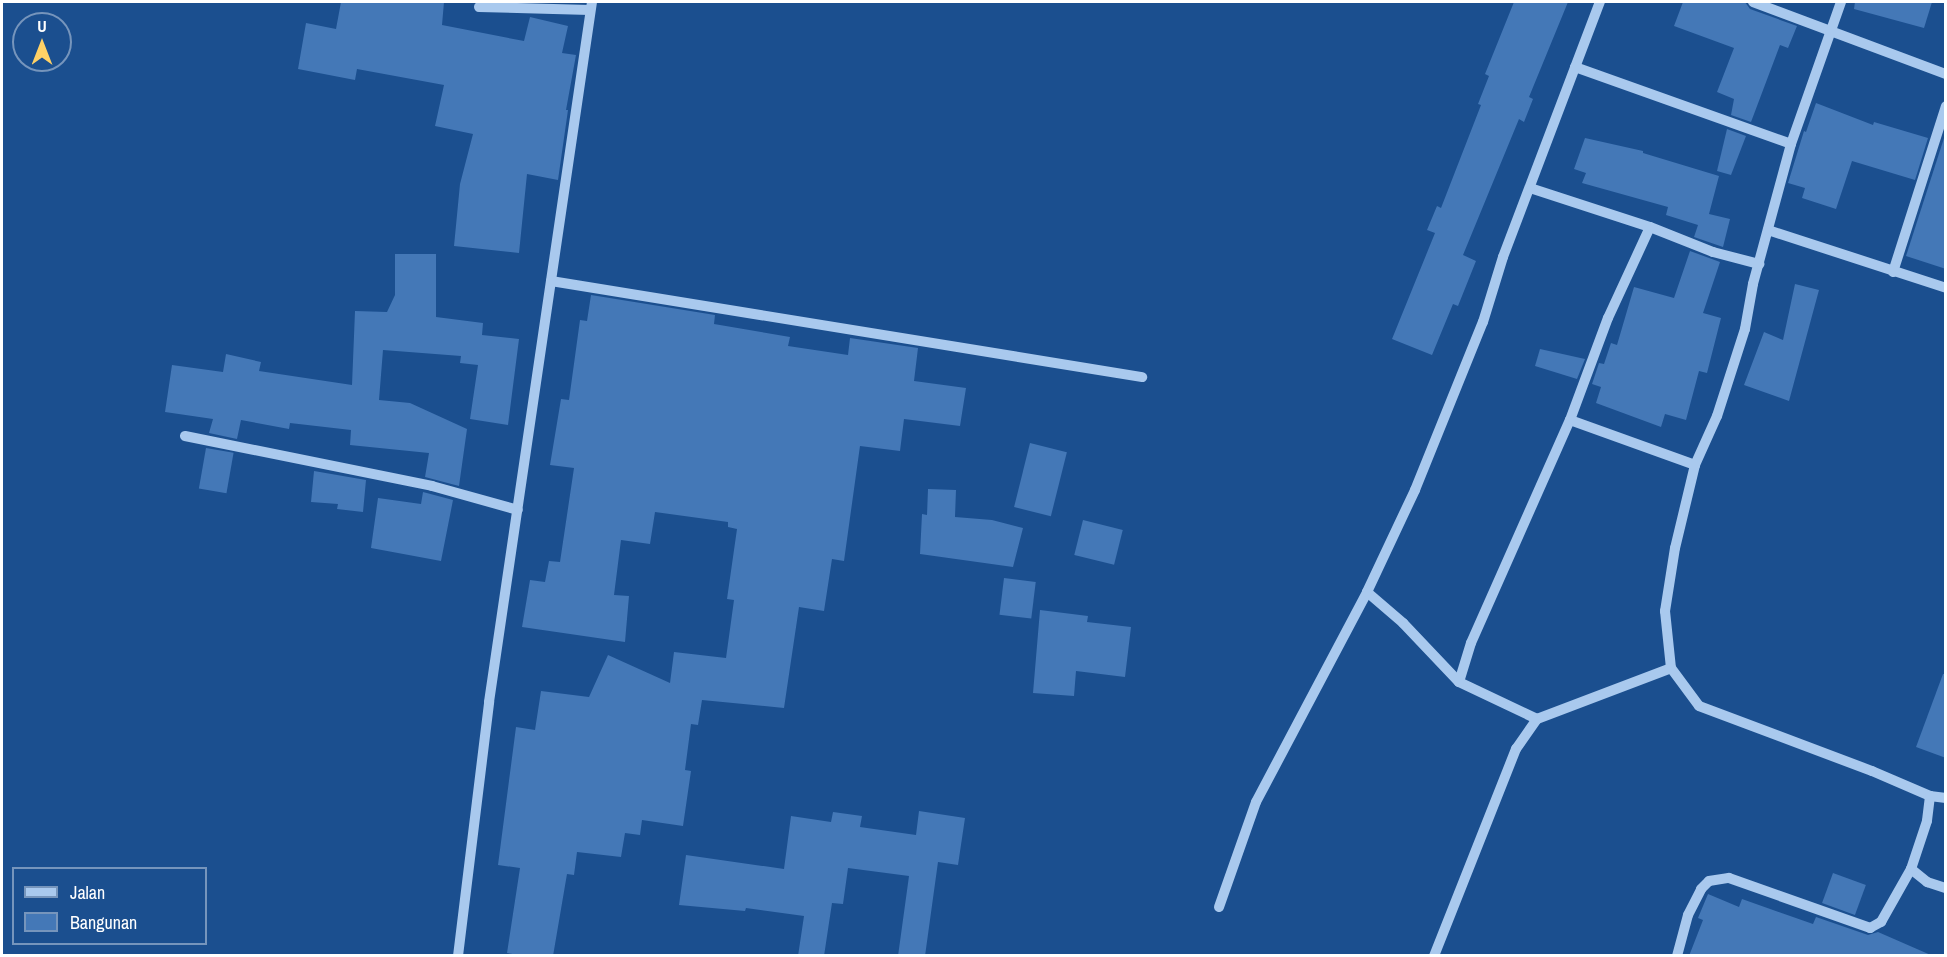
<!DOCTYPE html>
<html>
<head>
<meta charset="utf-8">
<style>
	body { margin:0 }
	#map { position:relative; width:1947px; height:957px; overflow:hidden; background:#1b4f8f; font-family:"Archivo Narrow",sans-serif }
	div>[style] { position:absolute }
	.building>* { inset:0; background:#4478b7; transform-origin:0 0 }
	.minor>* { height:10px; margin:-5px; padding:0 5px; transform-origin:5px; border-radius:5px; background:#a9c9ee }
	span { translate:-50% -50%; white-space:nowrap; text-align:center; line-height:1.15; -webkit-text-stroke:5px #1b4f8f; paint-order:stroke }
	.frame { position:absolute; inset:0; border:3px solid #fff; pointer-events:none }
	.legend { position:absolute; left:12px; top:867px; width:195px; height:78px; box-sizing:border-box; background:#1b4f8f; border:2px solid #7695bc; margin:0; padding:8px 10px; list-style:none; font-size:18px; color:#fff }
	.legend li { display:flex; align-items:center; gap:12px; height:30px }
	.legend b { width:30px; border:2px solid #7695bc }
	.north { position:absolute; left:12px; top:12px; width:60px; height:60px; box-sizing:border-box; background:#1b4f8f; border:2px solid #7695bc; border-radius:50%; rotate:0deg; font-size:16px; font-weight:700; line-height:24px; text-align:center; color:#fff }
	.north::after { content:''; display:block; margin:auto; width:21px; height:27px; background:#ffd166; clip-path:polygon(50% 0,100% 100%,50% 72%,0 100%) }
</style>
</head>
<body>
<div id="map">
	<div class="building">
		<i style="clip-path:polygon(341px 2px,444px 2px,442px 25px,524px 41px,530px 17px,568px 26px,562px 53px,576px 55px,566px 110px,568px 110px,558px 180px,527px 174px,519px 253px,454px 246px,460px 184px,473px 134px,435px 126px,444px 85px,357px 69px,355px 80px,298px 69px,306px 23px,336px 29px)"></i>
		<i style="clip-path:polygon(1514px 2px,1568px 2px,1529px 97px,1533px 99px,1524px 122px,1519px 119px,1463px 255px,1476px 261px,1458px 306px,1453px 304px,1432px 355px,1392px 339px,1435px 233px,1427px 230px,1437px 206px,1441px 208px,1481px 105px,1478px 104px,1489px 76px,1485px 74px)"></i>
		<i style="clip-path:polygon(1683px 2px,1745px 2px,1750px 9px,1797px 26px,1788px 48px,1780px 45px,1751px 122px,1731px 115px,1734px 99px,1717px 92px,1734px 48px,1674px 26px)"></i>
		<i style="clip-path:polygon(1855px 2px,1932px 2px,1924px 28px,1854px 9px)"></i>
		<i style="clip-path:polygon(1816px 103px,1873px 125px,1874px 122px,1928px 138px,1915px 180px,1852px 161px,1836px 209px,1802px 198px,1805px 188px,1788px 183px,1804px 131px,1806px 132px)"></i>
		<i style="clip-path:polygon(1727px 129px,1746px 136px,1731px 175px,1717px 171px)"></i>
		<i style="clip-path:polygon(1945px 135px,1946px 135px,1946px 269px,1906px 256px)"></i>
		<i style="clip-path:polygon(1585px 138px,1643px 151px,1643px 153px,1719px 176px,1709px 214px,1730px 219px,1723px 247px,1694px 237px,1698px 225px,1666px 215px,1668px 207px,1582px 183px,1586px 173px,1574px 169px)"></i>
		<i style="clip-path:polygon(1690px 251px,1720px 262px,1703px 313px,1721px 318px,1707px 373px,1699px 371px,1686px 420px,1665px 414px,1661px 427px,1596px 403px,1601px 387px,1592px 384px,1599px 363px,1604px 364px,1611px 343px,1617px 345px,1634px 287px,1674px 298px)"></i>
		<i style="clip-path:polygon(395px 254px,436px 254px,436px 317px,483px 323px,482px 335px,519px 339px,508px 425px,470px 419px,478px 365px,460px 363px,461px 356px,383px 350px,379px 400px,410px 403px,467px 429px,459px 486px,425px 477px,429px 453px,350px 445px,351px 430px,290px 423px,289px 429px,241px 420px,237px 439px,209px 433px,213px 419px,165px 412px,172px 365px,223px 372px,226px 354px,261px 362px,259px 371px,352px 385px,355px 311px,387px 312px,395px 295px)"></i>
		<i style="clip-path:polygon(1795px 284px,1819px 290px,1789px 401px,1744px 385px,1764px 332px,1783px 340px)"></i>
		<i style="clip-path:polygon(591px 295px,715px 315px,714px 324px,790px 337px,788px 346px,848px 355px,850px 338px,918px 348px,914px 381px,966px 388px,960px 426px,904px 419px,900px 451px,860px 446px,844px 561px,832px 559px,824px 611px,799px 607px,784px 708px,702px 700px,698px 725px,691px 724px,685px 770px,691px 771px,683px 826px,642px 820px,640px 835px,625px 833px,621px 857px,577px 852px,574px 875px,567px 874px,553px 956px,525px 956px,507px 953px,520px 868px,498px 865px,516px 727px,535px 730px,541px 691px,589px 697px,608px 655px,670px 683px,674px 652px,726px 658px,734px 600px,727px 599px,737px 529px,728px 527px,728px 522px,655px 512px,650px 544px,621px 540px,614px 595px,629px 596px,625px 642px,522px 627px,530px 580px,545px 582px,549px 561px,560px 562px,574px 468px,550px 465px,561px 399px,569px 400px,580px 320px,587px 321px)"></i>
		<i style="clip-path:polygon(1540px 349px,1585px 359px,1577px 379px,1535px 366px)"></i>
		<i style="left:1030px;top:443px;width:38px;height:66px;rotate:14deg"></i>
		<i style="left:206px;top:448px;width:28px;height:41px;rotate:10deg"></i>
		<i style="clip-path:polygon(314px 471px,366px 480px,363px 512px,337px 509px,338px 504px,311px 502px)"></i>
		<i style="clip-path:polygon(928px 489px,956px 490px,955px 517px,992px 520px,1023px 528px,1013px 567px,920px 554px,922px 514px,927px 515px)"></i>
		<i style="clip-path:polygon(423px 492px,453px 500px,441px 561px,371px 548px,378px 498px,421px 504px)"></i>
		<i style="left:1083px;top:520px;width:41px;height:36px;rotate:14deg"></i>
		<i style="left:1004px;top:578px;width:32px;height:37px;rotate:7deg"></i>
		<i style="clip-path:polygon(1040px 610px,1088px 616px,1087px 622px,1131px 627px,1125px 677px,1076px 671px,1074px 696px,1033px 693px)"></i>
		<i style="clip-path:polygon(1943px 674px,1946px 674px,1946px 758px,1916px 747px)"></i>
		<i style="clip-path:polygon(919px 811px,965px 818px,958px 865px,938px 862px,925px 956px,898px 956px,909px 876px,848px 868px,843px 904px,832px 903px,824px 956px,798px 956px,804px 916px,746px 908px,745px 911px,679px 905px,686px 855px,784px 869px,791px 816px,831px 822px,833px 812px,862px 816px,860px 827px,916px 835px)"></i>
		<i style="left:1833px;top:873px;width:35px;height:32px;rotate:20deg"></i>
		<i style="clip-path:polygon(1708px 894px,1739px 907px,1742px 899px,1813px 924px,1816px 917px,1868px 935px,1878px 932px,1933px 956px,1689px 956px,1703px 920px,1698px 918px)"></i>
	</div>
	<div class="minor">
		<i style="left:1753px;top:2px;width:206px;rotate:20.5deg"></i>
		<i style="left:1841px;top:2px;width:151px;rotate:109.4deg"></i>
		<i style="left:1791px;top:144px;width:145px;rotate:105.2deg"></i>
		<i style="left:1753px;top:284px;width:46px;rotate:100.1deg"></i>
		<i style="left:1745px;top:329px;width:91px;rotate:107.8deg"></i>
		<i style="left:1717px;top:416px;width:54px;rotate:114.2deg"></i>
		<i style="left:1695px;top:465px;width:85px;rotate:103.5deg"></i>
		<i style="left:1675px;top:548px;width:64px;rotate:99deg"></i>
		<i style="left:1665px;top:611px;width:57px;rotate:84deg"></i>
		<i style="left:1671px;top:668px;width:47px;rotate:53.6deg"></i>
		<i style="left:1699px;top:706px;width:185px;rotate:20.6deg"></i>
		<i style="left:1872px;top:771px;width:63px;rotate:23.3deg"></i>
		<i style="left:1930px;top:796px;width:25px;rotate:97deg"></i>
		<i style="left:1927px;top:821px;width:51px;rotate:108.4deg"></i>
		<i style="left:1911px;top:869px;width:21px;rotate:39deg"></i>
		<i style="left:1927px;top:882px;width:20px;rotate:18deg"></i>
		<i style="left:479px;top:7px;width:111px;rotate:1.5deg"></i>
		<i style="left:1575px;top:67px;width:229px;rotate:19.6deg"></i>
		<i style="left:1530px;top:188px;width:126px;rotate:18deg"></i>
		<i style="left:1768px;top:230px;width:187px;rotate:18deg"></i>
		<i style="left:1893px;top:272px;width:174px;rotate:-72.3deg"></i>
		<i style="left:551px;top:281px;width:599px;rotate:9.23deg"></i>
		<i style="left:1570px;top:420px;width:133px;rotate:19.8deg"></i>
		<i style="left:185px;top:436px;width:252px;rotate:11.4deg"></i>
		<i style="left:432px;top:486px;width:89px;rotate:15.6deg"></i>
		<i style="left:1367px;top:592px;width:48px;rotate:40.7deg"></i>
		<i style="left:1403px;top:623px;width:81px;rotate:46.5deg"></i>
		<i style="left:1459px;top:682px;width:86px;rotate:25.4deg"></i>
		<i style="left:1459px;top:682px;width:41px;rotate:-72.9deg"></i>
		<i style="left:1471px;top:643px;width:244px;rotate:-66.1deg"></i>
		<i style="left:1570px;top:420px;width:109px;rotate:-69.6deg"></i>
		<i style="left:1608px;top:318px;width:100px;rotate:-65.2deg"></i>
		<i style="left:1650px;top:227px;width:68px;rotate:21.6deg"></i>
		<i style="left:1713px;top:252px;width:48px;rotate:14.6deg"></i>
		<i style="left:1930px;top:796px;width:16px;rotate:7deg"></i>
		<i style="left:1219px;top:907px;width:111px;rotate:-70.6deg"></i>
		<i style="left:1256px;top:802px;width:238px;rotate:-62.1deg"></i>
		<i style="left:1367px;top:592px;width:113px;rotate:-64.8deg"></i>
		<i style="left:1415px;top:490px;width:181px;rotate:-68deg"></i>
		<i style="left:1483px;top:322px;width:68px;rotate:-72.9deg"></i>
		<i style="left:1503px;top:257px;width:273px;rotate:-69.2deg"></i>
		<i style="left:458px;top:956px;width:256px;rotate:-83deg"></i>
		<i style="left:489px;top:702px;width:708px;rotate:-81.63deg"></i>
		<i style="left:1434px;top:956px;width:223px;rotate:-68.4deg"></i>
		<i style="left:1516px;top:749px;width:37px;rotate:-55deg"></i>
		<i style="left:1537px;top:719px;width:143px;rotate:-20.8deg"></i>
		<i style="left:1677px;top:956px;width:42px;rotate:-75deg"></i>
		<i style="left:1688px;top:915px;width:29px;rotate:-63deg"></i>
		<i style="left:1701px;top:889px;width:11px;rotate:-45deg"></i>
		<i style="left:1709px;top:881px;width:20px;rotate:-9deg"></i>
		<i style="left:1729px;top:878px;width:150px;rotate:19.5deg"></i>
		<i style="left:1870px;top:928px;width:13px;rotate:-29deg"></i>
		<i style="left:1881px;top:922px;width:61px;rotate:-60.5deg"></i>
	</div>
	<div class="frame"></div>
	<ul class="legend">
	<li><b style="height:8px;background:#a9c9ee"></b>Jalan</li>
	<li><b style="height:16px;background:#4478b7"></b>Bangunan</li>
	</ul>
	<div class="north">U</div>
</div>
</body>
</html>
